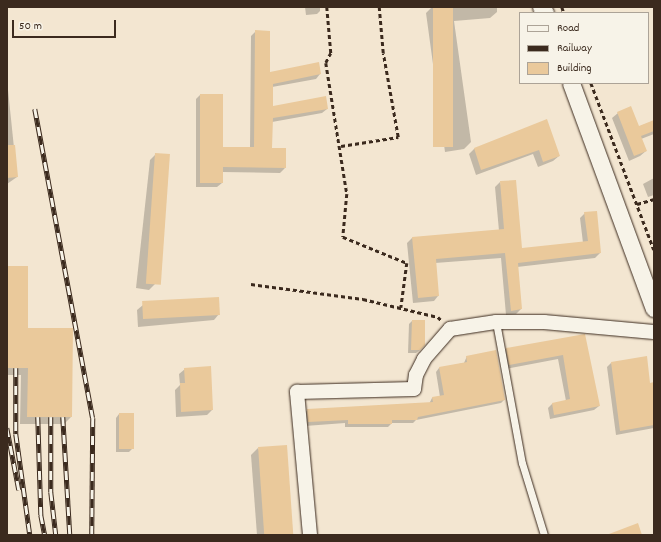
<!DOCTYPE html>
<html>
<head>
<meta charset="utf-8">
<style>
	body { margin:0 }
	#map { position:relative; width:661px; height:542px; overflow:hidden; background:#f3e6d1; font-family:Dekko,sans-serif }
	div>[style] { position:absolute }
	.shadow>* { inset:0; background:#0003 }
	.building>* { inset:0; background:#eac99b; transform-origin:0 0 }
	.path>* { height:2.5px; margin-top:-1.25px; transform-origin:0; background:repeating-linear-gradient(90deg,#3b2a1e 0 4px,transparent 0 7px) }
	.roads { filter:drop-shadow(0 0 1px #3b2a1e) drop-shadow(0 0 1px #3b2a1e) }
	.service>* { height:7px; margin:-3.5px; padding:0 3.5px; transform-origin:3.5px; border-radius:3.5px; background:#f7f3e8 }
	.minor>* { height:14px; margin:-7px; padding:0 7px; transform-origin:7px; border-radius:7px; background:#f7f3e8 }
	.tertiary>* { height:17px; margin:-8.5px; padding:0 8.5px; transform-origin:8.5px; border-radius:8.5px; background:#f7f3e8 }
	.rail>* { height:4.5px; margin-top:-2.25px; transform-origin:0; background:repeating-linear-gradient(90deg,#f7f3e8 0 9px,#3b2a1e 0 18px); box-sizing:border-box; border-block:1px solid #3b2a1e }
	span { translate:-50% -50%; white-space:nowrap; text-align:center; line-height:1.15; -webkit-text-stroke:4px #f7f3e8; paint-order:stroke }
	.frame { position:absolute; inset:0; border:8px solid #3b2a1e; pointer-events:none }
	.legend { position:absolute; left:519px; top:12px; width:130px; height:72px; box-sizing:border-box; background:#f7f3e8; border:1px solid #aca397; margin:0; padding:5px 7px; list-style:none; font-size:12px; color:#3b2a1e }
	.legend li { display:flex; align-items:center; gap:8px; height:20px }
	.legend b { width:20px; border:1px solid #aca397 }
	.scale { position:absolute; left:12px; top:20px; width:104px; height:18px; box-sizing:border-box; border:2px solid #3b2a1e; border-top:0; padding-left:5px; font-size:12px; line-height:14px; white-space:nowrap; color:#3b2a1e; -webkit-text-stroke:3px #f7f3e8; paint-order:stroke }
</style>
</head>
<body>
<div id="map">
	<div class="shadow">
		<i style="clip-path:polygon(305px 7px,320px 7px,320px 11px,317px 14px,306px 15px)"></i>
		<i style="clip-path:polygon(432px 7px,497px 7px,497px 12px,490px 18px,454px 21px,471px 142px,464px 149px,445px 152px,426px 13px)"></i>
		<i style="clip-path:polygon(256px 31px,269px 73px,320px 74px,316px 79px,272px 87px,272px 107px,327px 109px,322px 113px,272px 122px,271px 149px,285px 149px,285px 168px,280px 173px,222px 172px,222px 183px,217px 187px,196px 187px,196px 99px,200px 95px,222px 148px,250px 148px,251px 36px)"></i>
		<i style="clip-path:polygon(7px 80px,17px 177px,7px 184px)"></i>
		<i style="clip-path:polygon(618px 113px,638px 127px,654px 121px,654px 134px,641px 139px,646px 151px,640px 156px,629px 161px,612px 118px)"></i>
		<i style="clip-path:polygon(546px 121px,559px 156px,553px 161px,538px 167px,533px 154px,476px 175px,469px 154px,474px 149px)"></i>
		<i style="clip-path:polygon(156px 154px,155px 284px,149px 290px,136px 288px,150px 160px)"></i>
		<i style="clip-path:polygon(654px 178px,654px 195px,648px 197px,643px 184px)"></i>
		<i style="clip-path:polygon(500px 182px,521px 249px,583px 243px,580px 218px,585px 213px,600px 253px,595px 258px,517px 267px,521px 309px,516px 314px,506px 315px,501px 258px,435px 263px,438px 296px,434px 301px,413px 303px,407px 243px,412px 238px,499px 231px,495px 187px)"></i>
		<i style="clip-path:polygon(7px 267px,27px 329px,71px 417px,64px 424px,20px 424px,21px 375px,7px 375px)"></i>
		<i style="clip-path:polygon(143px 305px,219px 314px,214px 320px,138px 327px,137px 310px)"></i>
		<i style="clip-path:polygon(412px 321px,420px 350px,416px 353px,408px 353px,409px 324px)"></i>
		<i style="clip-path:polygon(584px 335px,599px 406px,594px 410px,550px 419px,548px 408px,552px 404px,566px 401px,558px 359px,505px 369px,502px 353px,506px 349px)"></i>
		<i style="clip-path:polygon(467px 356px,504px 400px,501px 403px,416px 420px,413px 423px,392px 423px,388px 427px,345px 427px,345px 423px,305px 426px,304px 413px,308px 410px,429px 404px,432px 398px,440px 397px,436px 372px,439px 368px,464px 363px)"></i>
		<i style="clip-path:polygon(611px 363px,649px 384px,654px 383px,654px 428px,616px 435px,607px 367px)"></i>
		<i style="clip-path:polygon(185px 369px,212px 410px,207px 415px,176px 417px,175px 390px,180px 385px,179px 374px)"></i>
		<i style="clip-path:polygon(119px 414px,133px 448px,129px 452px,116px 452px,116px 418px)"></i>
		<i style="clip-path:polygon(258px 448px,293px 535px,257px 535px,251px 455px)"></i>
	</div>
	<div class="building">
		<i style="left:433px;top:7px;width:20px;height:140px"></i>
		<i style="clip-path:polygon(255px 30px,270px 31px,270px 72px,319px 62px,321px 74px,273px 84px,273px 106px,326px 96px,328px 109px,273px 118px,272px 148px,286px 148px,286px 168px,223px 167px,223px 183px,200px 183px,200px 94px,223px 94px,223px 147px,254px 147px)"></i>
		<i style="clip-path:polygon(631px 106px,639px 126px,654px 120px,654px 131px,641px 136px,647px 151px,634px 156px,617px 112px)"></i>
		<i style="clip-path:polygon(547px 119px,560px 156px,543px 162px,539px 150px,481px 170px,474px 148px)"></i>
		<i style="clip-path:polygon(7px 145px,15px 145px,18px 177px,7px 178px)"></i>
		<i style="left:155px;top:153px;width:15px;height:131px;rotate:4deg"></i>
		<i style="clip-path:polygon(516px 180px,522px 248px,588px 241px,584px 212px,597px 211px,601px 253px,518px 263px,522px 309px,511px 311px,505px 253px,436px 259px,439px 296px,418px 298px,412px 237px,504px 229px,500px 181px)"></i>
		<i style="clip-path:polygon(7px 266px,28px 266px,28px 328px,73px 328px,72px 417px,27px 417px,28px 368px,7px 368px)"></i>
		<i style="left:219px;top:297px;width:18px;height:77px;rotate:87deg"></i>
		<i style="clip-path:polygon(412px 320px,425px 320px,425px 345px,420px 350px,411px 350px)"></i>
		<i style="clip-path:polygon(585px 334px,600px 406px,554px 415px,552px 403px,570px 399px,563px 355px,509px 365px,506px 348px)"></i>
		<i style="clip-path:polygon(496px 350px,505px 400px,418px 417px,417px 420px,392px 420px,392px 424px,348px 424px,348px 420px,308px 422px,307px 409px,433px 402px,432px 397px,444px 395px,439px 367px,467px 362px,466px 356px)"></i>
		<i style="clip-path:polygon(647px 356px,650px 383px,654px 382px,654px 425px,620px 431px,611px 362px)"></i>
		<i style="clip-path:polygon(211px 366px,213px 410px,181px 412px,180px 383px,185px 383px,184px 368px)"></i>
		<i style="left:119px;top:413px;width:15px;height:36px"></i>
		<i style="left:287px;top:445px;width:90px;height:29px;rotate:86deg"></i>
		<i style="clip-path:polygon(638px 523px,642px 535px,609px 535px,609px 534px)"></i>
	</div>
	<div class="path">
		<i style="left:327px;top:7px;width:46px;rotate:85deg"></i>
		<i style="left:331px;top:53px;width:11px;rotate:117deg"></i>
		<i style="left:326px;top:63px;width:133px;rotate:80.9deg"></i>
		<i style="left:347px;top:194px;width:43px;rotate:95.3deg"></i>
		<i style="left:343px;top:237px;width:69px;rotate:22.1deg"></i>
		<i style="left:407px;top:263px;width:45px;rotate:97.6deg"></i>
		<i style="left:562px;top:7px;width:6px;rotate:72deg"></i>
		<i style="left:591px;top:83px;width:178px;rotate:69.3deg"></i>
		<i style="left:341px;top:146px;width:58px;rotate:-9deg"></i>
		<i style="left:398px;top:137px;width:85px;rotate:-100.1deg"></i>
		<i style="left:383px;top:53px;width:46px;rotate:-95deg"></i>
		<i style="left:637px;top:204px;width:18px;rotate:-16deg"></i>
		<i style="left:251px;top:284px;width:113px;rotate:7.6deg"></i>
		<i style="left:363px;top:299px;width:77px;rotate:13.5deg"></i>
		<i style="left:438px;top:317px;width:6px;rotate:45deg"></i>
	</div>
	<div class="roads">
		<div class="service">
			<i style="left:496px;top:322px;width:143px;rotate:79.6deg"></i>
			<i style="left:522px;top:463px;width:75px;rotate:73deg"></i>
		</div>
		<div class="minor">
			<i style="left:310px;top:535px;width:144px;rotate:-95.2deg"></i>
			<i style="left:297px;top:392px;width:117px;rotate:-1.5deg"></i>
			<i style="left:414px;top:389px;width:14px;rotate:-82deg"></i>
			<i style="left:416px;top:375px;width:18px;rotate:-63deg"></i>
			<i style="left:424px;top:359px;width:40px;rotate:-49deg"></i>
			<i style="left:450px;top:329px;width:47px;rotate:-8.7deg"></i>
			<i style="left:496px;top:322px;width:48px"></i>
			<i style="left:544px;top:322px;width:110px;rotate:5.2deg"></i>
		</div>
		<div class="tertiary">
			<i style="left:541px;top:7px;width:7px;rotate:56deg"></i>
			<i style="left:571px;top:83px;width:240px;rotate:69.8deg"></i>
		</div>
	</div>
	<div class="rail">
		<i style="left:35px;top:109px;width:314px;rotate:79.4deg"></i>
		<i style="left:93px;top:418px;width:117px;rotate:90.5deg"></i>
		<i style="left:16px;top:368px;width:66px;rotate:90deg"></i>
		<i style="left:16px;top:434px;width:102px;rotate:82.1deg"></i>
		<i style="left:38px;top:417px;width:98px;rotate:88.2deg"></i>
		<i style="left:41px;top:515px;width:20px;rotate:79deg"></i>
		<i style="left:51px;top:417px;width:75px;rotate:90deg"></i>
		<i style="left:51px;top:492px;width:43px;rotate:83.4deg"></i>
		<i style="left:63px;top:417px;width:118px;rotate:86.6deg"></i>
		<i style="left:7px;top:428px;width:63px;rotate:79deg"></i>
	</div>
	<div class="frame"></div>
	<ul class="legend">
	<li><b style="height:5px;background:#f7f3e8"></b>Road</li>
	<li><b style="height:5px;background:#3b2a1e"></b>Railway</li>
	<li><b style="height:11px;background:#eac99b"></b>Building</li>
	</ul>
	<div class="scale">50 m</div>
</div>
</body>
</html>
